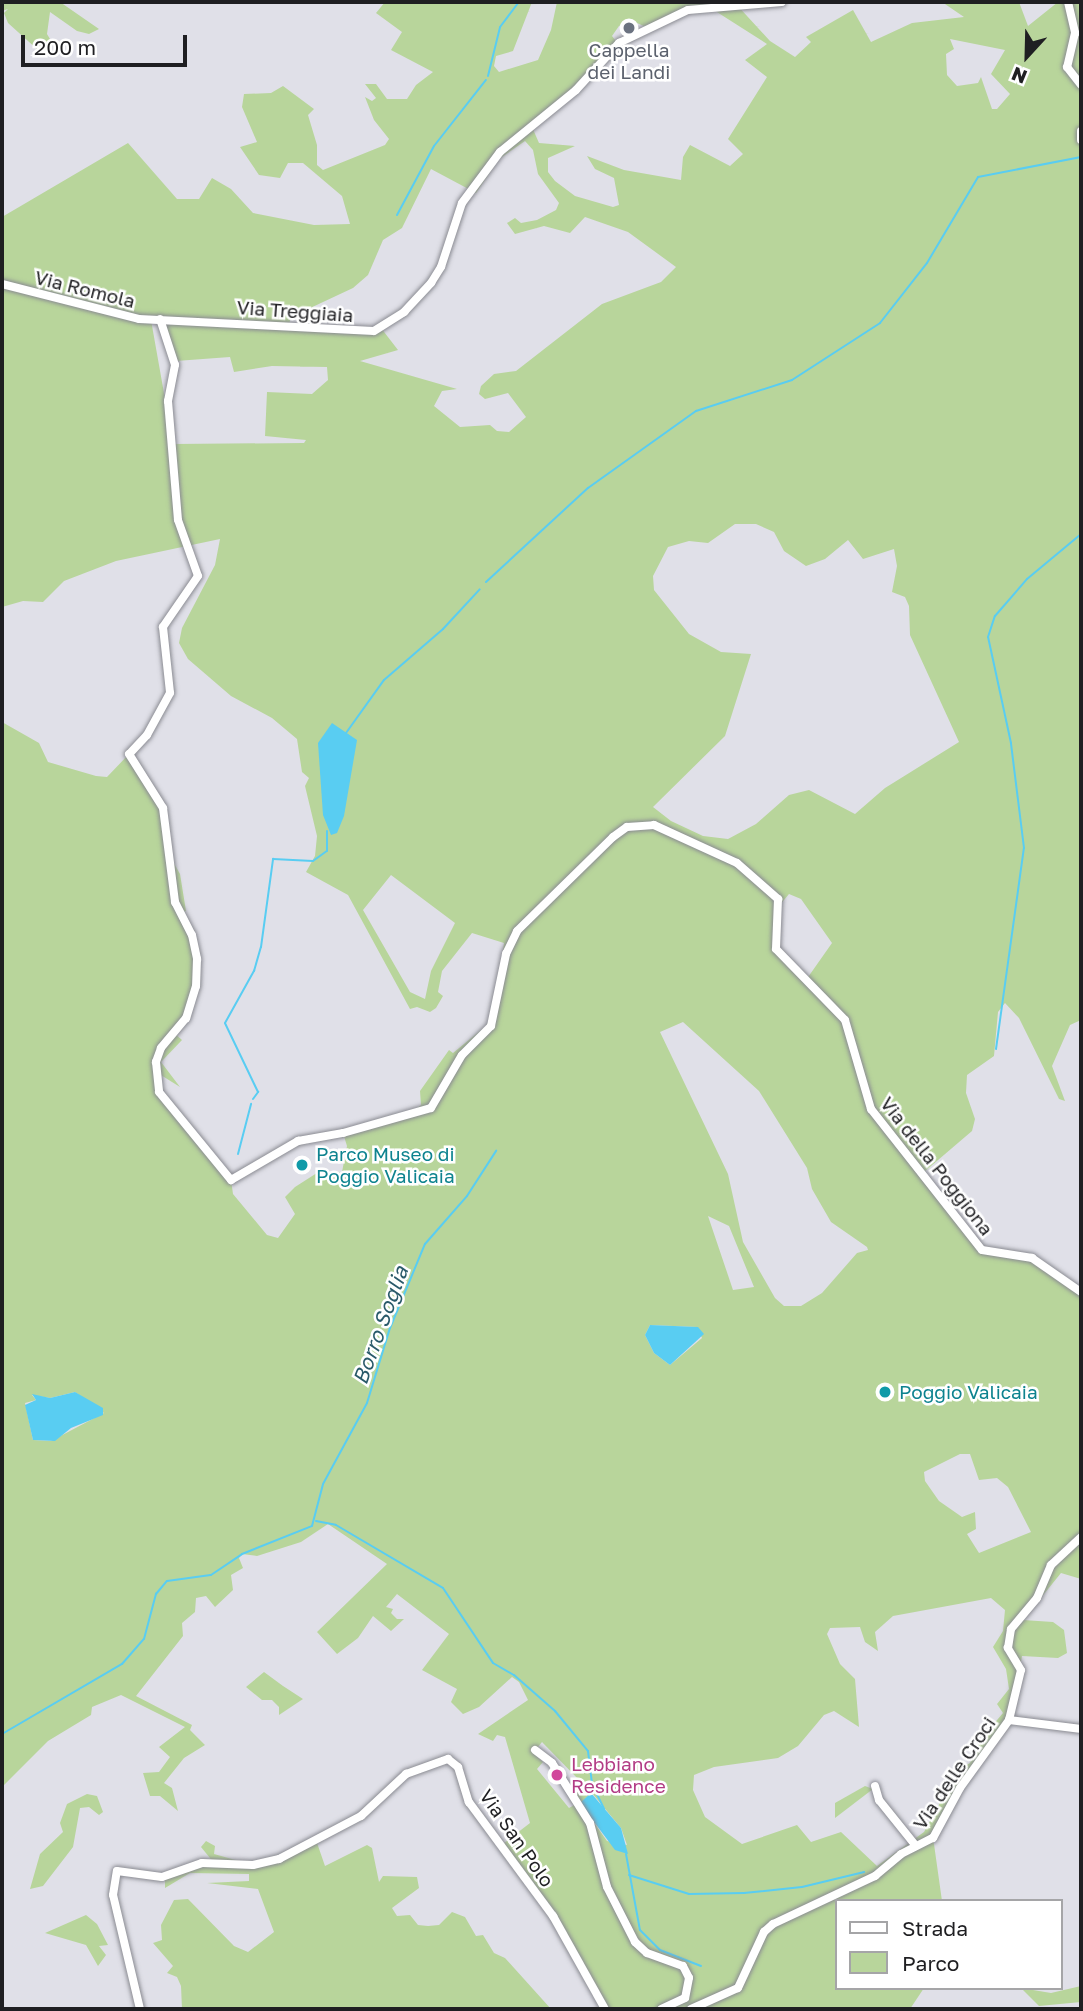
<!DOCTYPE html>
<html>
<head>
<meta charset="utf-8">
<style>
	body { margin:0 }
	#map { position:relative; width:1083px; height:2011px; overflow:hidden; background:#e0e0e8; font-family:"Golos Text",sans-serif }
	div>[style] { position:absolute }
	.green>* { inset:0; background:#b8d59b }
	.water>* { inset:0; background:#59cdf2 }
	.stream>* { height:2px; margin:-1px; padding:0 1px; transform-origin:1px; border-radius:1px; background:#59cdf2 }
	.roads { filter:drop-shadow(0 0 2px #8a8b92) drop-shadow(0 0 2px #8a8b92) }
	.minor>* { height:8px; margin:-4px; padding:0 4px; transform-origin:4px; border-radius:4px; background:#fff }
	.dots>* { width:19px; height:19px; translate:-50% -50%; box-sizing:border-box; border:4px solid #fff; border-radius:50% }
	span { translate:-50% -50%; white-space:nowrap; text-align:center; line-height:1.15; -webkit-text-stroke:5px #fff; paint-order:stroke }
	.worship-label { font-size:19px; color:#5b616d }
	.street-label { font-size:19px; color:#1f1f22 }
	.culture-label { font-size:19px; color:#0d838f }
	.left { translate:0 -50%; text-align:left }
	.hotel-label { font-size:19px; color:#b23c85 }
	.water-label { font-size:21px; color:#2a5a6a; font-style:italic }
	.frame { position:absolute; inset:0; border:4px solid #1f1f22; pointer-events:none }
	.legend { position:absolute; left:835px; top:1899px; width:228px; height:91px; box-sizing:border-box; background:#fff; border:2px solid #a5a5a7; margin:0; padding:9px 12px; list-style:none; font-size:21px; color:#1f1f22 }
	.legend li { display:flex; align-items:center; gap:14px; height:35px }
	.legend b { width:35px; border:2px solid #a5a5a7 }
	.north { position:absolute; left:992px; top:21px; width:70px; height:70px; -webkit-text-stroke:5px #fff; paint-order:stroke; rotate:202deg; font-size:19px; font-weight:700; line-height:28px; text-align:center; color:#1f1f22 }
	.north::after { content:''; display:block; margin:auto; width:24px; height:32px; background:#1f1f22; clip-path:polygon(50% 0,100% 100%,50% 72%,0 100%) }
	.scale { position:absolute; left:21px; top:35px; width:166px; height:32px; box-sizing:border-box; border:4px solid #1f1f22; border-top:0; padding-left:9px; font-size:21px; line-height:24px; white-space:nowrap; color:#1f1f22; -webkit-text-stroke:5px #fff; paint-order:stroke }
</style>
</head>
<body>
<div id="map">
	<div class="green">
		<i style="clip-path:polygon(2px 2px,60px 2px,99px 29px,89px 34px,77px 31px,50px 12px,47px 34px,53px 44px,49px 50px,38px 50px,8px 23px,4px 13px,8px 9px,2px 11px)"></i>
		<i style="clip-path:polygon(evenodd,385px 2px,532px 2px,513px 51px,496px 56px,494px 66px,499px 72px,538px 60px,551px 30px,557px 2px,736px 4px,770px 41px,795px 57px,811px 42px,806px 37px,853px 10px,871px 42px,912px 23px,964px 17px,942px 2px,1019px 2px,1028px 26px,1058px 2px,1081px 2px,1081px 1020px,1070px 1025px,1052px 1066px,1065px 1101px,1059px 1099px,1019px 1018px,1005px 1003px,998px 1012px,994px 1056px,967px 1075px,966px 1093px,975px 1119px,972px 1131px,924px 1172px,982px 1250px,1022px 1254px,1081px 1292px,1081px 1579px,1061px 1573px,1023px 1620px,1053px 1622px,1064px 1630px,1067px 1653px,1058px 1658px,1022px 1656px,1012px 1712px,933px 1837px,942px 1901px,836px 1901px,836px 1988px,924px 1988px,910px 2009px,605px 2009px,553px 1916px,503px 1844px,530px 1823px,505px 1737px,497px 1735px,493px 1741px,478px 1734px,528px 1700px,519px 1682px,512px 1677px,479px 1707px,463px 1714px,451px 1702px,457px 1689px,422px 1670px,449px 1634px,397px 1594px,386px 1607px,393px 1609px,391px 1613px,397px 1619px,404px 1619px,391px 1631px,373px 1616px,358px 1638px,337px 1654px,317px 1632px,387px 1564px,328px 1524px,301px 1542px,257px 1556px,242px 1554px,239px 1558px,243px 1568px,231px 1575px,233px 1590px,215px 1607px,206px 1596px,196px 1598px,195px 1612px,182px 1623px,183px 1636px,136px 1696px,192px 1725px,190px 1730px,205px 1745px,184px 1758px,164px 1783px,172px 1788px,178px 1811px,160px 1796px,150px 1796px,143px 1773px,159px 1772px,170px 1757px,159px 1747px,185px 1727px,121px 1695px,92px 1707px,91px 1715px,48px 1741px,2px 1787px,2px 722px,39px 743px,48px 762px,96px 776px,107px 777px,129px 754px,163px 808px,171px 858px,180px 874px,186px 911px,181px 913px,197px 960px,186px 1018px,174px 1033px,182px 1040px,161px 1062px,180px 1087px,156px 1072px,159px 1092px,231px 1180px,233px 1194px,267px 1235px,278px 1238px,295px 1214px,285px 1197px,295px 1187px,320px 1171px,326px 1175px,342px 1172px,347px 1146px,343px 1133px,409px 1116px,421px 1105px,420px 1091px,449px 1050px,453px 1053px,486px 1026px,496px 1008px,504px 943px,472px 933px,442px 971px,438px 992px,443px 996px,436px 1008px,430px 1012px,417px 1007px,410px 1009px,348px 895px,306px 872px,315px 856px,317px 836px,305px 786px,309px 778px,302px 772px,297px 739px,272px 718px,231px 696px,188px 659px,179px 643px,182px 628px,215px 565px,220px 539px,116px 561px,64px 581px,43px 602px,23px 601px,2px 607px,2px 217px,128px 143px,177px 199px,199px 199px,212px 178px,231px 189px,253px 213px,314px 225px,350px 224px,342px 196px,303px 163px,288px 163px,280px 178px,259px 175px,240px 147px,257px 142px,242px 107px,244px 94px,271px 93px,283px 86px,314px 109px,308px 115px,317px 145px,317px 165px,323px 170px,385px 145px,389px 139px,374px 120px,365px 97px,372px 101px,376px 98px,365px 84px,376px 84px,387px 99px,407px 99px,416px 85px,433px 72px,391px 50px,402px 32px,376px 13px,385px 2px,709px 7px,767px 44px,745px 60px,767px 77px,728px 139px,743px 154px,730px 166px,690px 145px,683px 157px,681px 180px,624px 170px,587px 156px,595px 169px,614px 178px,619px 205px,613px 207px,575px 196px,555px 181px,548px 172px,548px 158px,575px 146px,539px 143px,532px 127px,618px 44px,612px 36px,619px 26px,630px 20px,646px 27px,709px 7px,385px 2px,950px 39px,1005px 50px,991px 74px,1010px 94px,997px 109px,992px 109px,981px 77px,978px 83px,957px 86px,947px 75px,946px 54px,954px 49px,950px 39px,385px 2px,525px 141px,533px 150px,538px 174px,559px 203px,556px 210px,537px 220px,521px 223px,515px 218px,507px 223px,515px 234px,544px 226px,570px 233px,585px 217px,628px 232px,676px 267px,661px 282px,602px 304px,516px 371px,494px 374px,481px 386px,479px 394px,485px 399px,508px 393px,526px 417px,509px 432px,497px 431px,490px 425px,460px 427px,434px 406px,442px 391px,457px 389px,360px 361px,398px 350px,381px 328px,288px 328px,291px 317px,353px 288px,368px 275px,383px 240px,402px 228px,431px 169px,476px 193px,499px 159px,525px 141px,385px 2px,151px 320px,164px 326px,176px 361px,230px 357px,234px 372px,272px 366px,327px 367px,328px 380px,312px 394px,267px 392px,265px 436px,306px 440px,304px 443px,173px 444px,151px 320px,385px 2px,735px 524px,756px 524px,774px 532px,784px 551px,806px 566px,825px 559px,848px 540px,863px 559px,894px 549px,897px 566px,892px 592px,905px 597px,909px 606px,910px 635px,959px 742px,885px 788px,855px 814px,809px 790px,789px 795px,756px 824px,728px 839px,703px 836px,671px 821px,653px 807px,725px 736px,751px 654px,721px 652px,689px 634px,654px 590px,653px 576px,668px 547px,689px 541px,708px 543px,735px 524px,385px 2px,391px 875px,455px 923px,431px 971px,425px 999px,410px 992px,363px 910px,391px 875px,385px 2px,789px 894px,801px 899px,832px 943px,806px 980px,775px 943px,779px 906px,789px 894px,385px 2px,683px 1022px,759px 1091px,807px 1168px,812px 1189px,831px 1222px,867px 1247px,868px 1250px,857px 1253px,822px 1293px,801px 1306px,784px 1306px,775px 1298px,743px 1242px,728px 1174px,660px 1032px,683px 1022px,385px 2px,708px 1216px,729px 1226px,754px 1287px,733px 1290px,708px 1216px,385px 2px,650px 1325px,697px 1327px,702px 1338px,670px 1365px,654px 1353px,645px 1335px,650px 1325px,385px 2px,75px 1392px,104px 1413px,51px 1441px,33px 1440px,25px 1403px,36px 1400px,32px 1395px,50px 1398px,75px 1392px,385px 2px,960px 1454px,970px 1454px,979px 1480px,997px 1478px,1008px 1487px,1031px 1532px,979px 1553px,967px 1534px,976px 1529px,975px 1512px,962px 1517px,939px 1501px,925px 1481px,924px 1472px,960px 1454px,385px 2px,991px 1598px,1005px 1610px,1003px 1631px,993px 1647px,1006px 1669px,1009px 1689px,997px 1704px,1003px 1713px,981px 1739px,970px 1763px,958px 1770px,924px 1832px,877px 1866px,841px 1832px,811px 1842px,797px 1825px,742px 1844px,705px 1817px,693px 1790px,694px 1775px,714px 1767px,778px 1758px,798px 1746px,824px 1715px,834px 1711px,859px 1727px,855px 1679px,840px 1664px,827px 1634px,830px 1628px,860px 1627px,865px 1642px,878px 1651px,875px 1632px,893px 1616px,991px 1598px,385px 2px,542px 1742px,579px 1780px,580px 1785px,572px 1786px,578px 1803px,569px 1808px,537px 1769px,543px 1762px,533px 1753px,542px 1742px,385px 2px,592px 1793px,621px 1828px,627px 1845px,607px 1841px,580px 1803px,592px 1793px)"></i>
		<i style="clip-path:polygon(264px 1672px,283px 1686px,303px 1699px,279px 1715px,279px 1707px,272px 1700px,262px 1700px,246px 1687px)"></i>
		<i style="clip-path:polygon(865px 1786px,873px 1789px,835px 1818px,835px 1803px)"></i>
		<i style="clip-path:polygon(87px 1794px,97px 1796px,103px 1812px,99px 1815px,89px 1807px,80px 1808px,73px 1847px,43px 1886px,30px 1889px,40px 1854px,63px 1832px,60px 1823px,67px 1804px)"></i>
		<i style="clip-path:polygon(316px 1840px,325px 1866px,367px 1845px,372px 1848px,379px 1882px,383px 1876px,417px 1877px,419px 1888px,392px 1908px,397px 1916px,410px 1915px,418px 1925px,428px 1926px,439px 1925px,452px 1912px,465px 1917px,476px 1936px,483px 1935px,494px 1953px,505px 1958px,551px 2009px,182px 2009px,181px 1986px,177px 1977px,167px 1973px,173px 1966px,153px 1943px,162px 1940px,161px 1925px,174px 1900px,188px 1899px,234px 1946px,248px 1952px,274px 1932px,258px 1889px,207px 1883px,249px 1881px,249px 1874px,190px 1873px,165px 1888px,165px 1877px,214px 1863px,201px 1847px,206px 1841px,215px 1846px,214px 1854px,253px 1865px)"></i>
		<i style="clip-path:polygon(86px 1915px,97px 1924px,108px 1945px,99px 1946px,106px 1955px,98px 1966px,86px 1945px,45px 1933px)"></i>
		<i style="clip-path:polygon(1081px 1986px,1081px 2002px,1039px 2006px,1021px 1988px,1051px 1993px)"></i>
	</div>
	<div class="water">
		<i style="clip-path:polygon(332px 723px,357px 740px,344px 816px,337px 833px,331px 835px,323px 815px,318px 743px)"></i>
		<i style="clip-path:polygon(650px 1325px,698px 1327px,704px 1334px,670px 1365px,654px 1353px,645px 1335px)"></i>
		<i style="clip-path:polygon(75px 1392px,103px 1408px,103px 1415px,71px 1428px,55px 1441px,33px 1440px,25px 1405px,36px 1400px,32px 1394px,50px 1398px)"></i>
		<i style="clip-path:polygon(591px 1793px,621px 1828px,628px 1854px,615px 1850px,580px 1803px)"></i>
	</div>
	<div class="stream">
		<i style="left:488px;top:76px;width:50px;rotate:-76.2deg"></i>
		<i style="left:500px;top:27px;width:31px;rotate:-53deg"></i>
		<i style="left:397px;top:215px;width:78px;rotate:-61.8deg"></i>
		<i style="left:434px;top:146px;width:84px;rotate:-51.8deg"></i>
		<i style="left:486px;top:582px;width:139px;rotate:-42.7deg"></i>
		<i style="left:588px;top:488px;width:133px;rotate:-35.5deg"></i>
		<i style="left:696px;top:411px;width:101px;rotate:-17.9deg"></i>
		<i style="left:792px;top:380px;width:105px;rotate:-32.9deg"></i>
		<i style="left:880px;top:323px;width:76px;rotate:-51.9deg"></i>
		<i style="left:927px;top:263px;width:100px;rotate:-59.3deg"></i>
		<i style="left:978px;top:177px;width:105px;rotate:-11deg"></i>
		<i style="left:346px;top:733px;width:65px;rotate:-54.4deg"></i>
		<i style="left:384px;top:680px;width:78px;rotate:-40.8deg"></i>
		<i style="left:443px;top:629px;width:54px;rotate:-47.2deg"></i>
		<i style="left:996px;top:1049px;width:203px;rotate:-82.1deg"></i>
		<i style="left:1024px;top:848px;width:106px;rotate:-97.1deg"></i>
		<i style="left:1011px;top:743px;width:108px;rotate:-102.2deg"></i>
		<i style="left:988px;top:637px;width:22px;rotate:-72deg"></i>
		<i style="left:995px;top:616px;width:49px;rotate:-49.1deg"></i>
		<i style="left:1027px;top:579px;width:70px;rotate:-39.8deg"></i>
		<i style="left:253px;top:1099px;width:9px;rotate:-54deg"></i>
		<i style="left:258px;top:1092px;width:76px;rotate:-115.6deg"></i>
		<i style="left:225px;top:1023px;width:60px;rotate:-60.9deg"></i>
		<i style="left:254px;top:971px;width:25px;rotate:-74deg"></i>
		<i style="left:261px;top:947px;width:89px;rotate:-82.2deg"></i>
		<i style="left:273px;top:859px;width:40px;rotate:2.9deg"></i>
		<i style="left:313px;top:861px;width:17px;rotate:-36deg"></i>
		<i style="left:327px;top:851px;width:20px;rotate:-90deg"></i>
		<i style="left:238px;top:1154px;width:52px;rotate:-75.4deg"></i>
		<i style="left:316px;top:1521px;width:20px;rotate:11deg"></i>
		<i style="left:336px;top:1525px;width:124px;rotate:30.5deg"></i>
		<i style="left:443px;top:1588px;width:90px;rotate:56.3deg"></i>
		<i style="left:493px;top:1663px;width:24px;rotate:30deg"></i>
		<i style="left:514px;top:1675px;width:55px;rotate:41.3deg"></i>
		<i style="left:555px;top:1711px;width:52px;rotate:50.5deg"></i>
		<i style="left:588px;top:1751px;width:33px;rotate:83deg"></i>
		<i style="left:592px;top:1784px;width:28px;rotate:64deg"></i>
		<i style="left:2px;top:1734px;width:139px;rotate:-30.3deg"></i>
		<i style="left:122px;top:1664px;width:33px;rotate:-49deg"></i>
		<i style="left:144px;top:1639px;width:47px;rotate:-75.1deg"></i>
		<i style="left:156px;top:1594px;width:17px;rotate:-50deg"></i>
		<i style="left:167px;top:1581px;width:44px;rotate:-7.8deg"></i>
		<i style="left:211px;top:1575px;width:37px;rotate:-34deg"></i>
		<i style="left:242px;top:1554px;width:75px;rotate:-21.8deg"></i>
		<i style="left:312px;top:1526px;width:43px;rotate:-75.3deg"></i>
		<i style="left:323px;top:1484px;width:92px;rotate:-61.5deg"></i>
		<i style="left:367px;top:1403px;width:78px;rotate:-73deg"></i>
		<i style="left:390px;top:1328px;width:91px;rotate:-67.4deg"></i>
		<i style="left:425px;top:1244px;width:64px;rotate:-48.8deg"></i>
		<i style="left:467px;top:1196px;width:54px;rotate:-57.2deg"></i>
		<i style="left:626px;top:1854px;width:77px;rotate:79.6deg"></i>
		<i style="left:640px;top:1930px;width:28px;rotate:45deg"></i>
		<i style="left:660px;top:1950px;width:44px;rotate:21.3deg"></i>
		<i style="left:629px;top:1875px;width:63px;rotate:17.6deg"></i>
		<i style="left:689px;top:1894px;width:55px;rotate:-1deg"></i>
		<i style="left:744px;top:1893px;width:58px;rotate:-5.9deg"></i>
		<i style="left:802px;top:1887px;width:64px;rotate:-13.6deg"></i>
	</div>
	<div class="roads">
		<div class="minor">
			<i style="left:1068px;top:2px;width:32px;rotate:77deg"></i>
			<i style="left:1075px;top:33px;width:35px;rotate:103deg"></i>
			<i style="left:1067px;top:67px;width:23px;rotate:52deg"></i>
			<i style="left:1081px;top:131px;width:9px;rotate:90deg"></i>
			<i style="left:2px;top:284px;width:141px;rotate:14.3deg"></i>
			<i style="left:139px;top:319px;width:235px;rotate:2.9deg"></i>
			<i style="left:374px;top:331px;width:36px;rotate:-32deg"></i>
			<i style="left:404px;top:312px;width:40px;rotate:-47deg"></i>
			<i style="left:431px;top:283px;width:19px;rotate:-58deg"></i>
			<i style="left:441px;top:267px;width:67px;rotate:-71.8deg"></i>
			<i style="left:462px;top:203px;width:64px;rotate:-53.3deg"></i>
			<i style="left:500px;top:152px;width:98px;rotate:-39.2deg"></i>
			<i style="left:576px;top:90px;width:64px;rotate:-47.5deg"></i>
			<i style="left:619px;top:43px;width:76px;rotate:-25.6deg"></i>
			<i style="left:688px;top:10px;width:94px;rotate:-4.9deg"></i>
			<i style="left:160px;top:319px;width:48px;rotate:71.9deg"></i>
			<i style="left:175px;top:365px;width:37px;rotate:101deg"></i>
			<i style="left:168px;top:401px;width:119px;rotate:85.2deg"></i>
			<i style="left:178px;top:520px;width:59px;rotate:70.3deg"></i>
			<i style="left:198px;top:576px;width:62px;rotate:124.5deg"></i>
			<i style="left:163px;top:627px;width:66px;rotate:83.9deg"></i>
			<i style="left:170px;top:693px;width:48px;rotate:118.7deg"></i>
			<i style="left:147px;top:735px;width:26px;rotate:133deg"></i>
			<i style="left:129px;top:754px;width:64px;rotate:57.8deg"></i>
			<i style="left:163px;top:808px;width:95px;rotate:82.7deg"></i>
			<i style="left:175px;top:902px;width:37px;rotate:63deg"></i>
			<i style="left:192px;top:935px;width:25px;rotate:78deg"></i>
			<i style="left:197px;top:959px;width:27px;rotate:92deg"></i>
			<i style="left:196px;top:986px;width:34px;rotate:107deg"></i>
			<i style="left:186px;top:1018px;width:39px;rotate:130deg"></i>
			<i style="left:161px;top:1048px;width:15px;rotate:110deg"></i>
			<i style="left:156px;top:1062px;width:30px;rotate:84deg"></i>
			<i style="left:159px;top:1092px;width:114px;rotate:50.7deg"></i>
			<i style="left:231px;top:1180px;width:78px;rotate:-30.2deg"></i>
			<i style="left:298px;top:1141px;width:46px;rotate:-10.1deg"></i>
			<i style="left:343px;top:1133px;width:91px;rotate:-15.9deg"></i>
			<i style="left:431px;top:1108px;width:61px;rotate:-59.7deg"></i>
			<i style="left:462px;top:1055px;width:41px;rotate:-45deg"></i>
			<i style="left:491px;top:1026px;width:74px;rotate:-78.2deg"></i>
			<i style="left:506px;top:954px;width:25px;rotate:-64deg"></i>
			<i style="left:517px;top:931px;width:134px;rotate:-44.4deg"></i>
			<i style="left:613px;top:837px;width:17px;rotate:-36deg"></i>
			<i style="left:627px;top:827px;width:27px;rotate:-4deg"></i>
			<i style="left:654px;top:825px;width:91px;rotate:24.6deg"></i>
			<i style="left:737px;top:863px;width:55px;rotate:41.3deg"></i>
			<i style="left:778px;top:899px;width:50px;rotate:92.3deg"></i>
			<i style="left:776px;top:949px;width:99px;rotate:45.8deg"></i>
			<i style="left:845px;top:1020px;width:93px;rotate:73.7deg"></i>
			<i style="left:871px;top:1109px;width:179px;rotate:51.8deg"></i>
			<i style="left:982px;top:1250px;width:51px;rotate:9.1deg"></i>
			<i style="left:1032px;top:1258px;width:60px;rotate:34.8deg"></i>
			<i style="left:1009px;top:1720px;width:73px;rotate:7.1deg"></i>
			<i style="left:535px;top:1750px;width:21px;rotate:37deg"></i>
			<i style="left:552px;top:1763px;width:71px;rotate:57.7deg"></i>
			<i style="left:590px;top:1823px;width:66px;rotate:75.1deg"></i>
			<i style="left:607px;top:1887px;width:62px;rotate:63deg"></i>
			<i style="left:635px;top:1942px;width:16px;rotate:43deg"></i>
			<i style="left:647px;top:1953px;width:38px;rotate:20deg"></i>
			<i style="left:683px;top:1966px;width:13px;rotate:63deg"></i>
			<i style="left:689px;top:1978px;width:20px;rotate:101deg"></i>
			<i style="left:685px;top:1998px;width:26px;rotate:155deg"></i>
			<i style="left:875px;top:1786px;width:15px;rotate:74deg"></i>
			<i style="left:879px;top:1800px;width:59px;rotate:51.2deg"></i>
			<i style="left:140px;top:2009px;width:117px;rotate:-103.3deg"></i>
			<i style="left:113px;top:1895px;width:24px;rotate:-81deg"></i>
			<i style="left:117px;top:1871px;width:45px;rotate:7.6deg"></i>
			<i style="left:162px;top:1877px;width:42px;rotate:-19.3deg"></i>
			<i style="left:202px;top:1863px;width:51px;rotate:2.2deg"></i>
			<i style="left:253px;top:1865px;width:27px;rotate:-13deg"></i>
			<i style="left:279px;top:1859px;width:93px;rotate:-27.7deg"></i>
			<i style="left:361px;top:1816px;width:62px;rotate:-43deg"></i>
			<i style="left:406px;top:1774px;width:45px;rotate:-19.7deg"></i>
			<i style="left:448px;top:1759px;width:13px;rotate:39deg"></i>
			<i style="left:458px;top:1767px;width:37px;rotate:73deg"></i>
			<i style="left:469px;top:1802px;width:142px;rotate:53.6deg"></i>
			<i style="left:553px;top:1916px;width:107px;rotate:60.8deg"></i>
			<i style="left:691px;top:2009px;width:51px;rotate:-24.1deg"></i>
			<i style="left:738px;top:1988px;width:62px;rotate:-65.1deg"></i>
			<i style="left:764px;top:1932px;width:12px;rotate:-42deg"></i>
			<i style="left:773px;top:1924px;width:113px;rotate:-25.2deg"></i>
			<i style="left:875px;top:1876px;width:34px;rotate:-40deg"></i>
			<i style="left:901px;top:1854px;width:36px;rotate:-27deg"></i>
			<i style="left:933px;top:1838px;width:57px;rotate:-61.6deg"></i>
			<i style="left:960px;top:1788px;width:84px;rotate:-54.2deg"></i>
			<i style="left:1009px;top:1720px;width:51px;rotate:-76.5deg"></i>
			<i style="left:1021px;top:1670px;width:26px;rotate:-121deg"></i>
			<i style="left:1008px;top:1648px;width:19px;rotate:-81deg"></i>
			<i style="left:1011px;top:1629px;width:40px;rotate:-50deg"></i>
			<i style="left:1037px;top:1598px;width:36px;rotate:-67deg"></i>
			<i style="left:1051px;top:1565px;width:41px;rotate:-43deg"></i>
		</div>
	</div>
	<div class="dots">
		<i style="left:629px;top:28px;background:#6b7280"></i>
		<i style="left:302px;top:1165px;background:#0f9aa8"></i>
		<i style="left:885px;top:1392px;background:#0f9aa8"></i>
		<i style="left:557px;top:1775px;background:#d1479c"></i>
	</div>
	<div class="worship-label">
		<span style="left:629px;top:61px">Cappella<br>dei Landi</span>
	</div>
	<div class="street-label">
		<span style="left:85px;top:289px;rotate:14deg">Via Romola</span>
		<span style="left:295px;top:311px;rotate:4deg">Via Treggiaia</span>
		<span style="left:937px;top:1166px;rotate:52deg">Via della Poggiona</span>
		<span style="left:954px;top:1773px;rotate:-56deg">Via delle Croci</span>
		<span style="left:517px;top:1838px;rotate:55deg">Via San Polo</span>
	</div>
	<div class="culture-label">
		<span class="left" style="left:316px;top:1165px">Parco Museo di<br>Poggio Valicaia</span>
		<span class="left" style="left:899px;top:1392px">Poggio Valicaia</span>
	</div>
	<div class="hotel-label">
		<span class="left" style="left:571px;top:1775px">Lebbiano<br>Residence</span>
	</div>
	<div class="water-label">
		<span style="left:380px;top:1325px;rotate:-70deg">Borro Soglia</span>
	</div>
	<div class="frame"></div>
	<ul class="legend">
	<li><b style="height:9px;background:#fff"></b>Strada</li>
	<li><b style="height:19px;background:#b8d59b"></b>Parco</li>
	</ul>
	<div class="north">N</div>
	<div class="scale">200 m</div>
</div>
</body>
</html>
